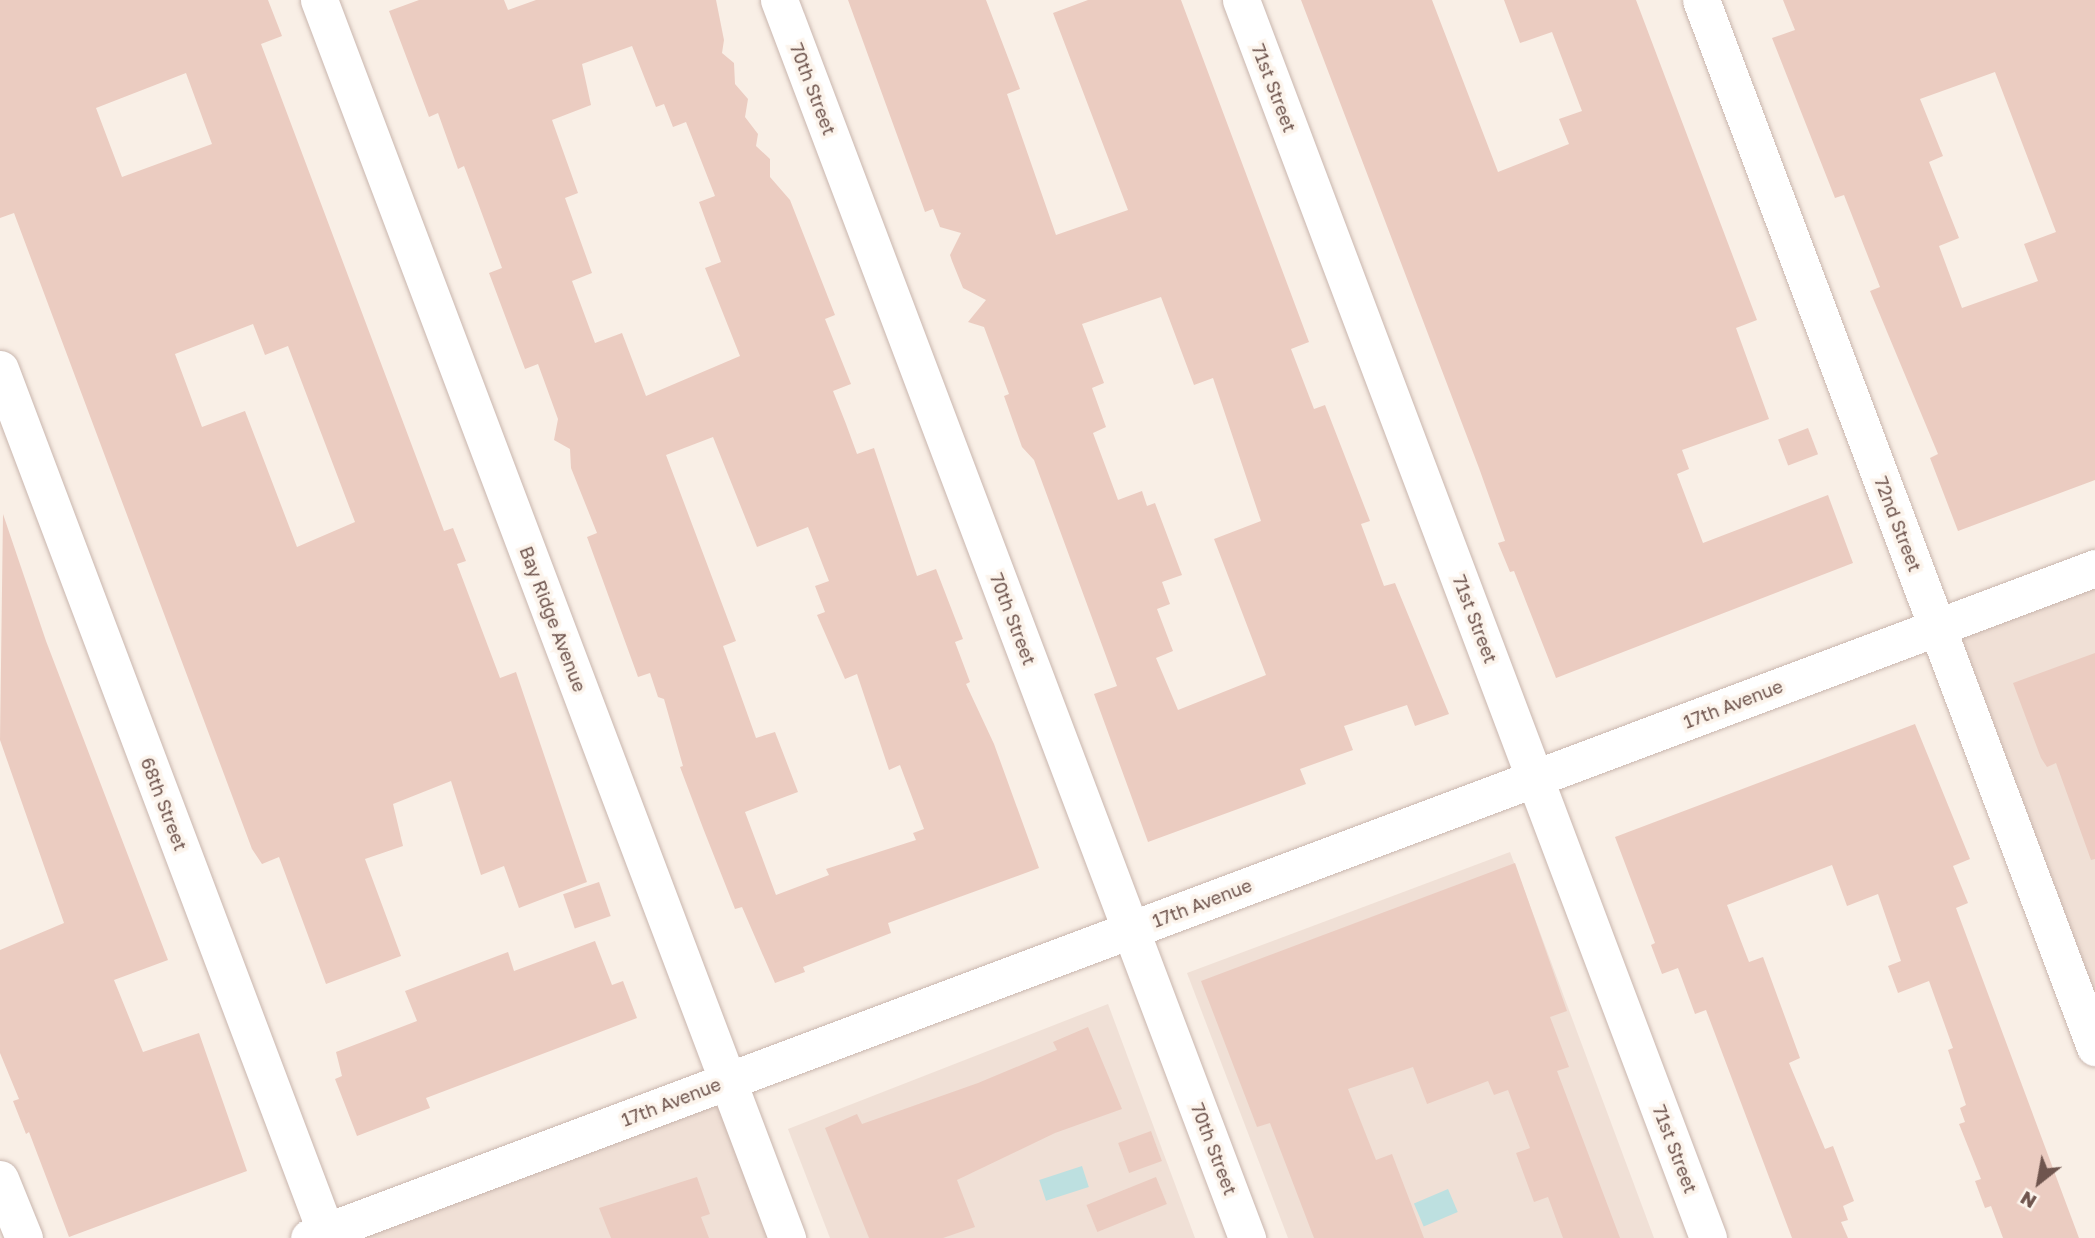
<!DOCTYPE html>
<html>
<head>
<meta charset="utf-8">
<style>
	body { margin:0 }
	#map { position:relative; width:2095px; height:1238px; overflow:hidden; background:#f9efe6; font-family:"Golos Text",sans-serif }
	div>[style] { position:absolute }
	.residential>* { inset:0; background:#f0e0d6 }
	.water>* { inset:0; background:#bde0e0; transform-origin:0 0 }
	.building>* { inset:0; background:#ebccc1; transform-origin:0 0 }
	.roads { filter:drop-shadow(0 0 2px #c9b6ae) drop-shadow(0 0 2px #c9b6ae) }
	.street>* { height:37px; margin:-18.5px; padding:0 18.5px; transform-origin:18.5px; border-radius:18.5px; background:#fff }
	span { translate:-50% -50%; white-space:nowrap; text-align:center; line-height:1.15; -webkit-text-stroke:7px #fcf4ec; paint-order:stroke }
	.street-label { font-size:18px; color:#6f554e }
	.north { position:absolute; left:2004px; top:1147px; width:70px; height:70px; -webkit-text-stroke:5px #fcf4ec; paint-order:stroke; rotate:211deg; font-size:19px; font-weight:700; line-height:28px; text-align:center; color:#6f554e }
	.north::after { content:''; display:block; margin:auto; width:24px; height:32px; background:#6f554e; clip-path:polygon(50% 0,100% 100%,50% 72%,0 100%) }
</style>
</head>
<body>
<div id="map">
	<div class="residential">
		<i style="clip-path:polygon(2095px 568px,2095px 1047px,1937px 627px)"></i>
		<i style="clip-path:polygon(1510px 852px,1654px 1238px,1288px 1238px,1187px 973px)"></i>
		<i style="clip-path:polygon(1108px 1004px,1195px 1238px,830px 1238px,788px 1129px)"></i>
		<i style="clip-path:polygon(728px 1080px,787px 1238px,309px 1238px)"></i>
	</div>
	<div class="water">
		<i style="left:1082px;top:1166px;width:22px;height:45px;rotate:72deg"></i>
		<i style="left:1448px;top:1189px;width:25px;height:37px;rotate:67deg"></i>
	</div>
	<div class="building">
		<i style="clip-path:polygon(evenodd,0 0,268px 0,282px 36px,261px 44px,444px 531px,453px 528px,466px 561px,457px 564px,500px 678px,516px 672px,587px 882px,519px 908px,504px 866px,481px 875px,451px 781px,393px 804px,403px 846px,365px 859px,401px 956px,326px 984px,279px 857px,262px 864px,252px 849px,14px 213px,0 218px,0 0,186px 73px,212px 144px,122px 177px,96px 108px,186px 73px,0 0,253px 324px,265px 355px,288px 346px,355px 522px,297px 547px,245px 411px,202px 427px,175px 354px,253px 324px)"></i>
		<i style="clip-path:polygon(evenodd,419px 0,504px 0,508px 10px,536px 0,716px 0,724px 40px,722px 53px,734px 63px,735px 84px,748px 99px,745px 117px,758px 134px,756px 146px,770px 159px,770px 177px,790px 200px,835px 315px,825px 319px,851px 384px,833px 391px,846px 424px,857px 454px,874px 448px,917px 576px,936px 569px,963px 639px,955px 642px,970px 682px,966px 684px,994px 744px,1039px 868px,888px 923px,891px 933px,803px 967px,805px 972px,775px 983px,742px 907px,735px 909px,703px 828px,680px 767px,683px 766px,664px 699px,658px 697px,650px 673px,638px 677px,587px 537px,597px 533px,571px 468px,570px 449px,554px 440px,558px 419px,538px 364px,525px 369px,489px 273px,502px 268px,478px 203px,464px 166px,458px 169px,438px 113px,429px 117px,389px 11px,419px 0,632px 46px,656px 107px,664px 104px,673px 127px,686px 122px,715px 196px,699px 202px,721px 262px,705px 268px,740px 356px,646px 396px,622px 333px,595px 343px,572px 281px,592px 273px,565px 198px,578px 193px,552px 120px,591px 105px,582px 64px,632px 46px,419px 0,713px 437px,757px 547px,808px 527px,829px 581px,815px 586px,825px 612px,817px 615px,845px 679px,857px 674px,889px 770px,900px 765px,924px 829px,913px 833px,916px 840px,826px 869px,829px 875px,776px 895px,745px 812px,798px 792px,775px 732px,756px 738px,723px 646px,736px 641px,666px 455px,713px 437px)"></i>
		<i style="clip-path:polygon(evenodd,848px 0,986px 0,1020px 89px,1007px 94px,1056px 235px,1128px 210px,1053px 13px,1088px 0,1181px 0,1309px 342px,1291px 349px,1304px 383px,1314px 409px,1325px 405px,1370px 521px,1361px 524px,1384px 586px,1395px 583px,1449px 714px,1415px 726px,1407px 705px,1344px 726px,1353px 750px,1300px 769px,1306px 784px,1148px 842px,1094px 694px,1117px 686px,1034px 460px,1022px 447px,1004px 396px,1009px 394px,984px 327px,968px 322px,986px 300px,963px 288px,952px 261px,950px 255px,961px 233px,940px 227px,933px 209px,925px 212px,848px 0,1161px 297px,1194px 385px,1213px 378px,1261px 521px,1214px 539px,1266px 675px,1178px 710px,1156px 658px,1173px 651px,1157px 609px,1170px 604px,1162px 582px,1182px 575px,1155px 503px,1147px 506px,1142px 491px,1118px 500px,1093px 433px,1106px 427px,1092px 388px,1104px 383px,1082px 324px,1161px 297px)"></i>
		<i style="clip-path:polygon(1301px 0,1432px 0,1498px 172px,1569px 144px,1559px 119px,1582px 111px,1552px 32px,1520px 43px,1504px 0,1636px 0,1757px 320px,1736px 328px,1769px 419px,1682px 450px,1689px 469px,1677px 474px,1703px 543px,1828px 495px,1853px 563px,1556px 678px,1514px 571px,1510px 572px,1498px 543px,1505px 541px,1479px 468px)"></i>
		<i style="clip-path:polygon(evenodd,1783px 0,2095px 0,2095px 480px,1958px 531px,1930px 458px,1938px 454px,1870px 291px,1880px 287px,1844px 195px,1835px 198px,1772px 38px,1795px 30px,1783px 0,1995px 72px,2056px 232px,2024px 244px,2038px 281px,1962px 308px,1939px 246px,1959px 238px,1929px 162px,1943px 156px,1920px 99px,1995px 72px)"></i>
		<i style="left:1808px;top:428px;width:28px;height:32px;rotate:69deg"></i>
		<i style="clip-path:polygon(3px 514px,46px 641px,168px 960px,114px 980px,143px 1052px,199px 1033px,247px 1171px,69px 1237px,29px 1132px,26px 1134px,13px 1101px,19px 1099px,0 1053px,0 950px,64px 923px,0 740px)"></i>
		<i style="clip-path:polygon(2095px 653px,2095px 859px,2091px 860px,2056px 763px,2047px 767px,2041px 758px,2013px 683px)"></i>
		<i style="clip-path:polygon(1915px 724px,1970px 859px,1953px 866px,1968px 903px,1956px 908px,2079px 1238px,2003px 1238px,1991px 1206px,1985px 1208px,1975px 1181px,1981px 1179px,1959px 1124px,1965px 1122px,1960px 1108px,1966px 1105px,1948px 1050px,1953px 1048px,1929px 981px,1898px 993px,1888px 966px,1901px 961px,1878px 894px,1847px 906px,1832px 865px,1727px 905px,1749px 962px,1763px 957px,1800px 1058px,1789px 1063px,1825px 1149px,1833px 1146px,1854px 1201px,1843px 1206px,1848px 1220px,1841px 1222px,1848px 1238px,1792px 1238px,1706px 1010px,1695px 1014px,1678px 968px,1662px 974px,1651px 945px,1655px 943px,1615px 837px)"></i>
		<i style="clip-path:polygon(1515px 863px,1567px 1011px,1550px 1017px,1569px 1067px,1557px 1071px,1620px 1238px,1563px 1238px,1548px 1197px,1534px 1202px,1516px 1153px,1530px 1148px,1508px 1090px,1494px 1095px,1488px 1081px,1427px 1104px,1413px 1067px,1348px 1089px,1376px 1160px,1392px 1154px,1424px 1238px,1314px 1238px,1270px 1123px,1257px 1127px,1201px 981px)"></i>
		<i style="left:599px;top:882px;width:36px;height:38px;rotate:71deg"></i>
		<i style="clip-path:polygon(595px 941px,612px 985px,623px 981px,637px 1018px,426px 1098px,430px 1108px,357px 1136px,335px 1079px,342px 1076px,336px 1052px,417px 1021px,405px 991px,508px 952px,514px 971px)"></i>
		<i style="clip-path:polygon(1088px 1027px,1122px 1109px,1055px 1133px,957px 1180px,975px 1227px,943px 1238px,869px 1238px,825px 1128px,857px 1114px,862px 1124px,978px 1083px,1057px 1050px,1053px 1042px)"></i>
		<i style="left:1151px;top:1131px;width:32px;height:35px;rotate:70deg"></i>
		<i style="clip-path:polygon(697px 1177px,710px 1214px,701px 1217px,709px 1238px,611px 1238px,599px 1208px)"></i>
		<i style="left:1156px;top:1177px;width:29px;height:75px;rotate:68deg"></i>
	</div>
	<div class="roads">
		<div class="street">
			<i style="left:319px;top:0;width:1324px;rotate:69.29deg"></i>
			<i style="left:779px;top:0;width:1324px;rotate:69.29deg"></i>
			<i style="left:1241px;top:0;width:1323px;rotate:69.33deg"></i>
			<i style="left:1701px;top:0;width:1119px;rotate:69.38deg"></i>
			<i style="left:0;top:369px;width:929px;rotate:69.32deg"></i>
			<i style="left:0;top:1179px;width:64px;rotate:67.9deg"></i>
			<i style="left:309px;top:1238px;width:1908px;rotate:-20.56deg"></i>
		</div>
	</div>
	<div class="street-label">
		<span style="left:1274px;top:88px;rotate:69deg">71st Street</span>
		<span style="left:813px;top:89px;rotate:69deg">70th Street</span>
		<span style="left:1898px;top:524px;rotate:69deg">72nd Street</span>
		<span style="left:553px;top:619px;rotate:69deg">Bay Ridge Avenue</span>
		<span style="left:1013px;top:619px;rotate:69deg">70th Street</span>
		<span style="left:1475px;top:619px;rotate:69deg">71st Street</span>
		<span style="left:1733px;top:704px;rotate:-21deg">17th Avenue</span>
		<span style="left:164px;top:804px;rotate:69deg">68th Street</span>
		<span style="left:1202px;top:903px;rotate:-21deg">17th Avenue</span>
		<span style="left:671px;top:1102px;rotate:-21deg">17th Avenue</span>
		<span style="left:1214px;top:1149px;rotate:69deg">70th Street</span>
		<span style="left:1675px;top:1149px;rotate:69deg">71st Street</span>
	</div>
	<div class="north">N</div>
</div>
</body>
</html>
